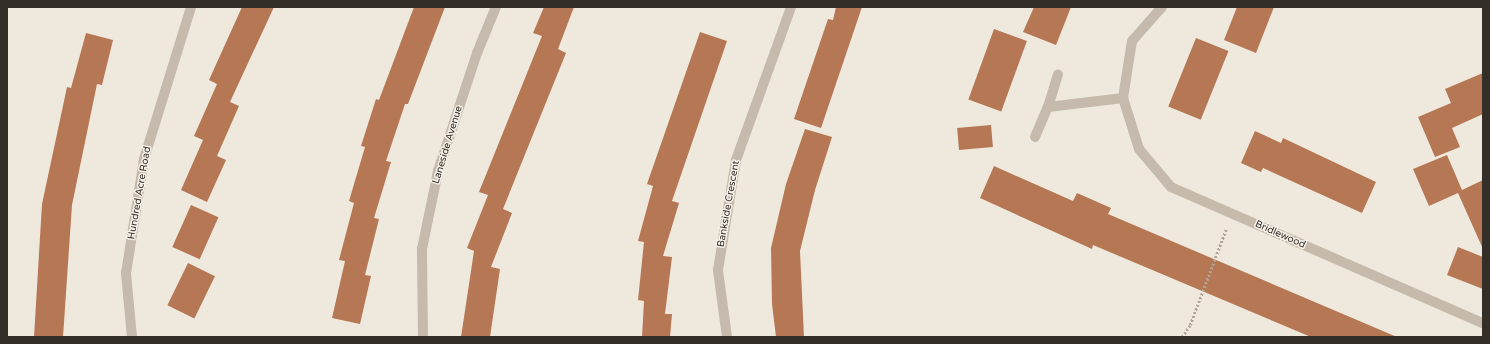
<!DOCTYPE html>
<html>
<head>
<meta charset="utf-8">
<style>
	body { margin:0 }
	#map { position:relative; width:1490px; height:344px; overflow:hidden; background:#efe9dd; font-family:"Varela Round",sans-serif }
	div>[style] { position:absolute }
	.building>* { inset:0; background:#b67754; transform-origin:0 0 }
	.path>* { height:2.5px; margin-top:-1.25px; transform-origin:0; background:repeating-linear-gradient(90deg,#b1a495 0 2px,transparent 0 4px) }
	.street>* { height:10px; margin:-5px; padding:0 5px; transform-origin:5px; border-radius:5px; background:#c5baab }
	span { translate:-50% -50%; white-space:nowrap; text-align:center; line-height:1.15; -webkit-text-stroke:3px #f7f2e9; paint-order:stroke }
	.street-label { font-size:10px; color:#342e29 }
	.frame { position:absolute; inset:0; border:8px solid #342e29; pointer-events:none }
</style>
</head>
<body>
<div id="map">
	<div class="building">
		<i style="clip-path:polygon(242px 7px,274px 7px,230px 102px,239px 106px,217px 156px,226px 160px,207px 202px,181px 190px,203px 140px,194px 136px,217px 84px,209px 80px)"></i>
		<i style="clip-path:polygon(414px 7px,445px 7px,408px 104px,405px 104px,386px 161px,391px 162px,374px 218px,379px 219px,365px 275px,371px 276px,360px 324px,332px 318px,345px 261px,339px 260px,354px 203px,349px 201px,365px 147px,361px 146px,376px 99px,379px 100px)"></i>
		<i style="clip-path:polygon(544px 7px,574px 7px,558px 49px,566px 53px,503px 209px,512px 213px,491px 267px,500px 269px,490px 337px,461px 337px,474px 251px,467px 248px,488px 195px,479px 192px,542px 36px,533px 33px)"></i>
		<i style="clip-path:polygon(836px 7px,862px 7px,821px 128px,794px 119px,828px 19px,833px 20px)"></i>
		<i style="clip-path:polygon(1034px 7px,1071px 7px,1056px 45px,1023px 32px)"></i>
		<i style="clip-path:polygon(1237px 7px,1274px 7px,1256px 53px,1224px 40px)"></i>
		<i style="left:994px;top:29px;width:35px;height:75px;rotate:20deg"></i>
		<i style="clip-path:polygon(700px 32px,727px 41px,672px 201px,679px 203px,663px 256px,672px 257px,665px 314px,672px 314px,670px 337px,642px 337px,644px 301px,638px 300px,644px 242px,638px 241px,653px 186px,647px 184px)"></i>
		<i style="clip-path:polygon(86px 33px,113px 40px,102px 85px,97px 84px,72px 205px,63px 337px,34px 337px,42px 204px,67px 87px,71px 88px)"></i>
		<i style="left:1196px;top:38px;width:35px;height:74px;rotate:22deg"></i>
		<i style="clip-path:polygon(1483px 73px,1483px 114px,1452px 128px,1460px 147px,1435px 157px,1418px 117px,1451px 103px,1445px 89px)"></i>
		<i style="left:991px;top:125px;width:22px;height:34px;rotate:85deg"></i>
		<i style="clip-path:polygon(805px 129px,832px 137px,815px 190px,800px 251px,804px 337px,776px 337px,772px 304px,771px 248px,786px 184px)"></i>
		<i style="clip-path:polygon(1255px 131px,1281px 143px,1283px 138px,1376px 182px,1362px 213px,1263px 168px,1261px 172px,1241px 163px)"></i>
		<i style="clip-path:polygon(1447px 155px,1462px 190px,1483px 180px,1483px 249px,1458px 193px,1429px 206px,1413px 169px)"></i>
		<i style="clip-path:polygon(994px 166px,1073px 201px,1077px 193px,1111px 208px,1108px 214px,1397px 337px,1311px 337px,1093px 245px,1092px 249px,980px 198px)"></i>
		<i style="left:191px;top:205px;width:30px;height:46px;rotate:24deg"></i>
		<i style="clip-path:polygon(1458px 247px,1483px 257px,1483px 289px,1447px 275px)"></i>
		<i style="left:188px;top:263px;width:30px;height:47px;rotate:26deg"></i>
	</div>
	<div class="path">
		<i style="left:1182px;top:337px;width:14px;rotate:-56deg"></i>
		<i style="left:1190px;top:325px;width:103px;rotate:-69.4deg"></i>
	</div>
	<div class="street">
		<i style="left:1162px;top:7px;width:45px;rotate:131.4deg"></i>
		<i style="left:1132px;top:41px;width:58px;rotate:99deg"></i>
		<i style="left:1123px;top:98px;width:53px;rotate:72.6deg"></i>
		<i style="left:1139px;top:149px;width:50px;rotate:49.9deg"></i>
		<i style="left:1171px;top:187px;width:340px;rotate:23.6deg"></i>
		<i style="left:1048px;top:107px;width:76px;rotate:-6.8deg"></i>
		<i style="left:1035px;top:137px;width:33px;rotate:-67deg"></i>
		<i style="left:1048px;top:107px;width:34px;rotate:-73deg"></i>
		<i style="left:132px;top:337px;width:64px;rotate:-95.4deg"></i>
		<i style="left:126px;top:273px;width:115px;rotate:-81deg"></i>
		<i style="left:144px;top:159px;width:159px;rotate:-72.8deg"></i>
		<i style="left:423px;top:337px;width:88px;rotate:-90.7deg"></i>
		<i style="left:422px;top:249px;width:80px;rotate:-78.4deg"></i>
		<i style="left:438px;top:171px;width:124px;rotate:-71.7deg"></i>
		<i style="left:477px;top:53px;width:50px;rotate:-67.6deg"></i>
		<i style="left:727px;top:337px;width:68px;rotate:-97.7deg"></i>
		<i style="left:718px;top:270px;width:111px;rotate:-80.7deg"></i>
		<i style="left:736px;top:160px;width:163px;rotate:-70.2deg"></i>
	</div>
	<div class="street-label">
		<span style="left:448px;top:145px;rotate:-73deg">Laneside Avenue</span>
		<span style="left:140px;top:193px;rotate:-80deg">Hundred Acre Road</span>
		<span style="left:729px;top:204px;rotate:-80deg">Bankside Crescent</span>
		<span style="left:1280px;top:235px;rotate:24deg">Bridlewood</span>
	</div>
	<div class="frame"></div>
</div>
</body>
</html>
